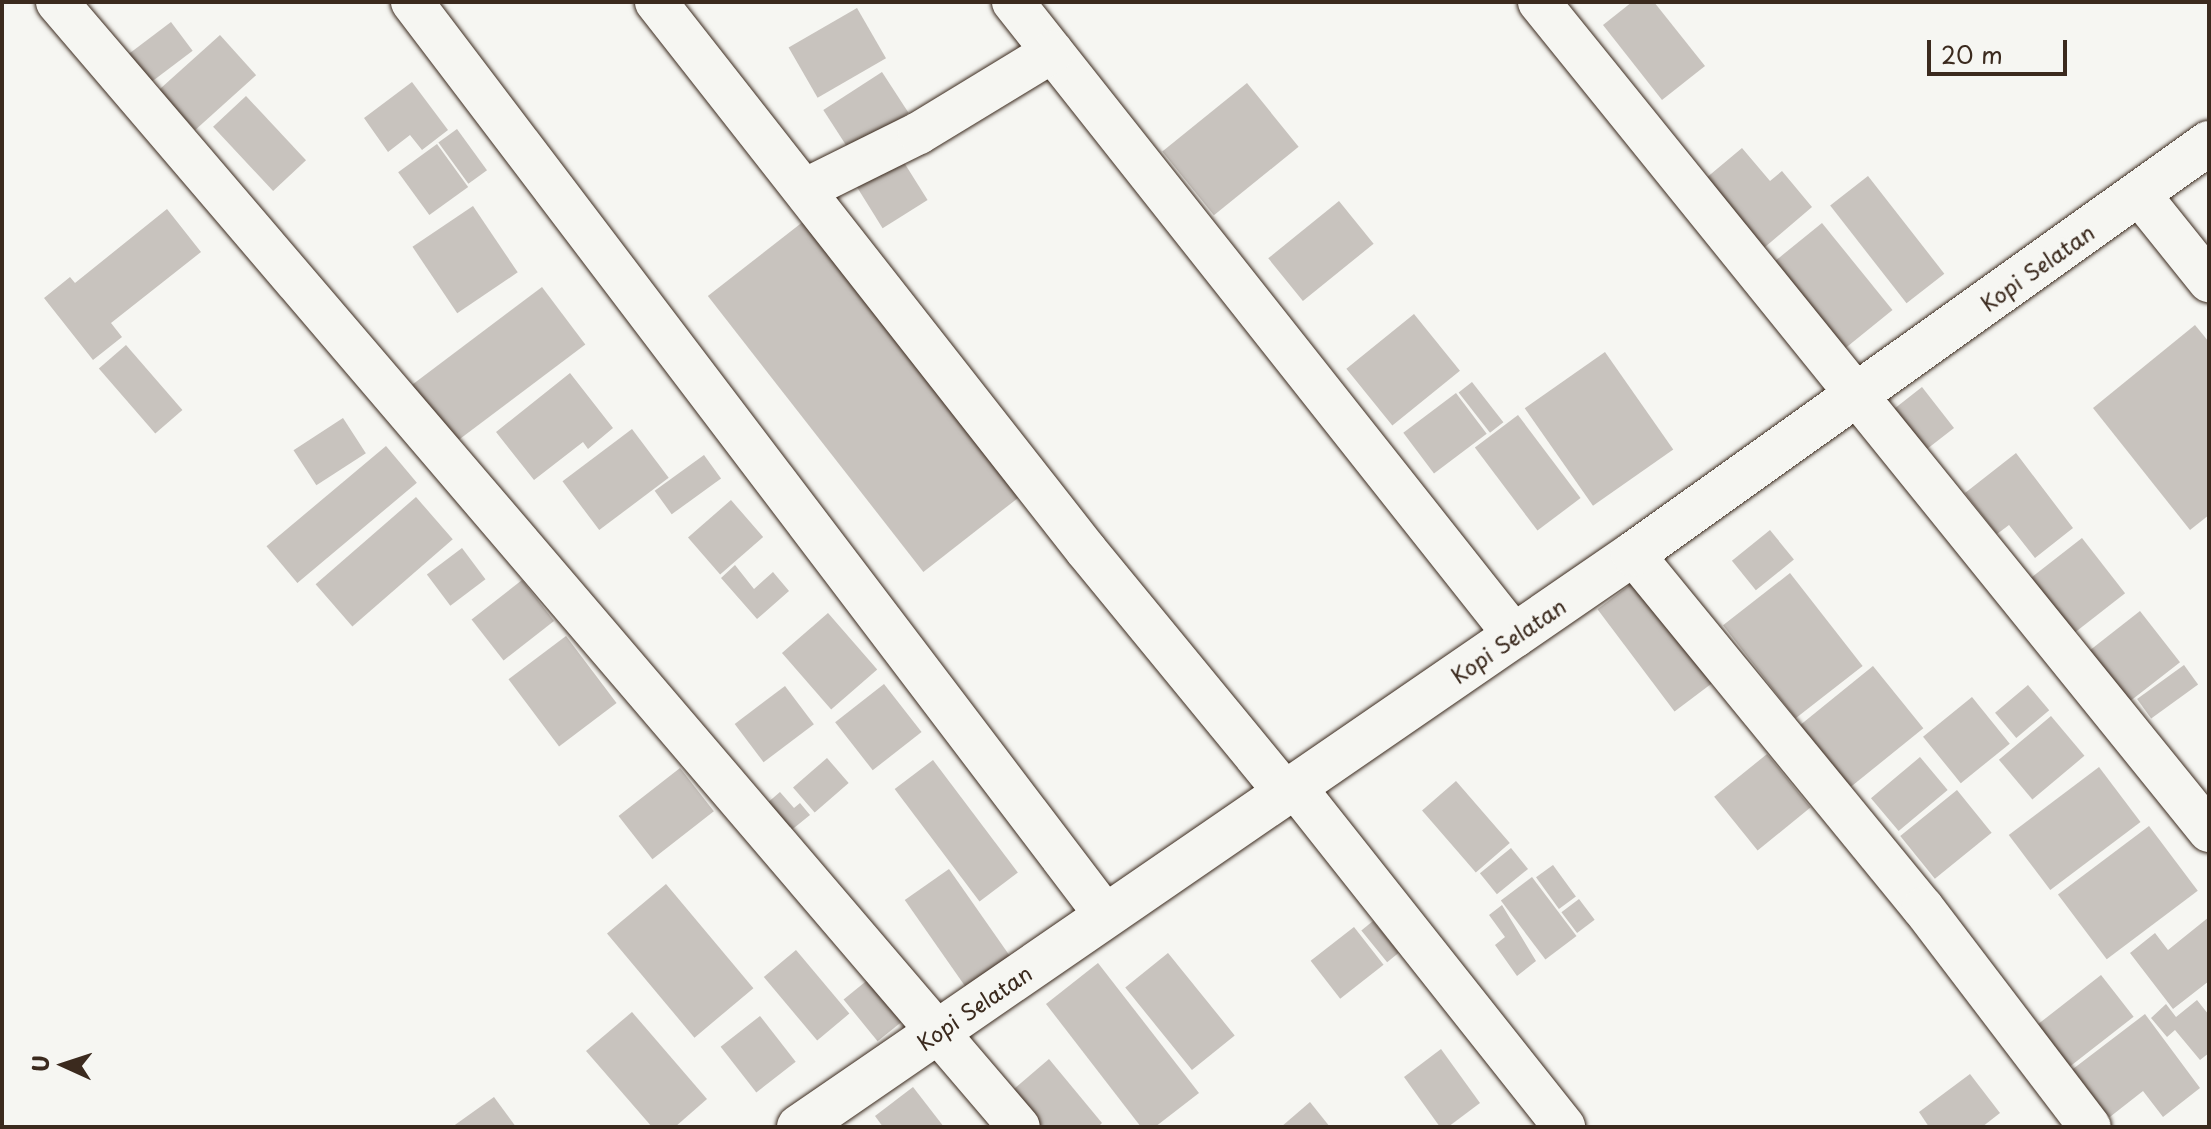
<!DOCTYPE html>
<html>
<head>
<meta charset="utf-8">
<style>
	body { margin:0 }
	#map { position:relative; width:2211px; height:1129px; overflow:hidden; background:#f6f6f2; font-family:"Playpen Sans",sans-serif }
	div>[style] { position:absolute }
	.building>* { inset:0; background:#c8c3be; transform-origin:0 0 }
	.roads { filter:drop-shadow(0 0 2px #3b2a1e) drop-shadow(0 0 2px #3b2a1e) }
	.minor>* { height:42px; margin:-21px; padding:0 21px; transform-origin:21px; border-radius:21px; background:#f6f6f2 }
	.tertiary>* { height:44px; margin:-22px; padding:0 22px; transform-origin:22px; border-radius:22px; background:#f6f6f2 }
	span { translate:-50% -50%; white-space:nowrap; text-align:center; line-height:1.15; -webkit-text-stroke:8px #f6f6f2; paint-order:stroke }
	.street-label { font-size:22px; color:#3b2a1e }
	.frame { position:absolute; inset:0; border:4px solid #3b2a1e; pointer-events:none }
	.north { position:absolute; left:24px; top:1025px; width:80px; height:80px; -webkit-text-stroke:6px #f6f6f2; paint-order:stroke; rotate:273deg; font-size:22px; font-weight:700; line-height:32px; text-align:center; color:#3b2a1e }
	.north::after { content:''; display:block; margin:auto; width:28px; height:36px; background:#3b2a1e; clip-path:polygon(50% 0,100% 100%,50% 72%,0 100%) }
	.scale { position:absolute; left:1927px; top:40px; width:140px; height:36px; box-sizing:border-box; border:4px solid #3b2a1e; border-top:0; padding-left:10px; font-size:24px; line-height:28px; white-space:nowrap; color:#3b2a1e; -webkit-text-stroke:6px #f6f6f2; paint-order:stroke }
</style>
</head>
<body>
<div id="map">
	<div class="building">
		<i style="clip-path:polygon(1632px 2px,1654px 2px,1705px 66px,1662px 100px,1603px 25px)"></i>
		<i style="left:857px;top:8px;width:58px;height:79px;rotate:60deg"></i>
		<i style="left:171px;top:22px;width:36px;height:58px;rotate:53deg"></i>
		<i style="left:220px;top:35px;width:54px;height:82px;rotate:48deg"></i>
		<i style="left:882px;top:72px;width:49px;height:70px;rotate:57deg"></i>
		<i style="clip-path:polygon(412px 82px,448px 130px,422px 150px,410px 135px,388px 152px,364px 118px)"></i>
		<i style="left:1247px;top:83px;width:82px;height:109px;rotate:51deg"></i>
		<i style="left:246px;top:96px;width:88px;height:45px;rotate:47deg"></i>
		<i style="left:457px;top:129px;width:51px;height:23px;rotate:54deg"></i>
		<i style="left:437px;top:144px;width:53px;height:48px;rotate:54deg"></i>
		<i style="clip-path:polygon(1742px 148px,1770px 181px,1782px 171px,1812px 207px,1758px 253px,1699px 184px)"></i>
		<i style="left:900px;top:156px;width:52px;height:53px;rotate:58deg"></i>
		<i style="left:1868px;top:176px;width:124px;height:48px;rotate:52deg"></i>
		<i style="left:1339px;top:201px;width:55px;height:91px;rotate:51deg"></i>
		<i style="left:473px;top:206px;width:80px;height:73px;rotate:56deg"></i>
		<i style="clip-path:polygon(167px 209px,201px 252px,111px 323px,122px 337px,93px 360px,44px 298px,70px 277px,75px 283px)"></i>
		<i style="left:804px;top:221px;width:350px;height:122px;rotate:52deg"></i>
		<i style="left:1822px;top:223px;width:112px;height:64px;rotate:51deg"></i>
		<i style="left:542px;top:287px;width:72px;height:163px;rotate:53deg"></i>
		<i style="left:1414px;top:314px;width:73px;height:87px;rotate:51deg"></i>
		<i style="clip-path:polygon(2195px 325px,2209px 342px,2209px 515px,2190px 530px,2093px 408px)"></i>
		<i style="left:126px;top:345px;width:86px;height:36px;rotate:49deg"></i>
		<i style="left:1605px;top:352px;width:119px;height:98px;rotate:55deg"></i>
		<i style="clip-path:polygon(570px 373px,613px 428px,588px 449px,583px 442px,534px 480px,496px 432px)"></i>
		<i style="left:1472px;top:382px;width:51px;height:17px;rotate:52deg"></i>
		<i style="left:1922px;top:387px;width:52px;height:40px;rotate:52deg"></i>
		<i style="left:1456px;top:393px;width:51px;height:66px;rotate:53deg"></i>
		<i style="left:1518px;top:415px;width:104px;height:54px;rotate:53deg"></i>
		<i style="left:343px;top:418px;width:42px;height:59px;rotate:57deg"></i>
		<i style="left:632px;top:429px;width:61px;height:87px;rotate:53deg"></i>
		<i style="left:386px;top:446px;width:48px;height:156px;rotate:50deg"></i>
		<i style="clip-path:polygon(2016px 453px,2073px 528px,2035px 558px,2009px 525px,1997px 534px,1965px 493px)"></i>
		<i style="left:704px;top:455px;width:29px;height:61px;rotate:54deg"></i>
		<i style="left:416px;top:497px;width:56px;height:133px;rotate:49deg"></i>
		<i style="left:731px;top:500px;width:49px;height:57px;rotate:49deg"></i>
		<i style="left:1770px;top:530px;width:38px;height:49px;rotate:51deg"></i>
		<i style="left:2082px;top:538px;width:70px;height:67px;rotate:52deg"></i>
		<i style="left:462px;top:548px;width:39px;height:44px;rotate:53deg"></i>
		<i style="clip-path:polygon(735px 565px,754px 589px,773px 572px,789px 591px,757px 619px,721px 578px)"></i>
		<i style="left:1790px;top:573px;width:118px;height:85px;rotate:52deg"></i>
		<i style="left:1643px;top:575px;width:128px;height:57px;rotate:53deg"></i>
		<i style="left:522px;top:580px;width:52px;height:64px;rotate:52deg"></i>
		<i style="left:2140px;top:611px;width:65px;height:66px;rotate:52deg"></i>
		<i style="left:828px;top:613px;width:75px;height:61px;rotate:49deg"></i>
		<i style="left:566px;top:636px;width:84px;height:72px;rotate:53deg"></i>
		<i style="left:2184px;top:665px;width:24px;height:58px;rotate:54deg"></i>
		<i style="left:1873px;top:666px;width:80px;height:96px;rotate:51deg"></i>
		<i style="left:884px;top:684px;width:61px;height:62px;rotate:52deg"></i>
		<i style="left:2028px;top:685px;width:33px;height:43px;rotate:50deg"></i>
		<i style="left:785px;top:686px;width:48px;height:63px;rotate:53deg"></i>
		<i style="left:1972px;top:697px;width:60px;height:63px;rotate:51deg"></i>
		<i style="left:2051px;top:716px;width:52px;height:68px;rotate:50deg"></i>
		<i style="left:1767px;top:754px;width:69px;height:68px;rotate:51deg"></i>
		<i style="left:1920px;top:757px;width:43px;height:64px;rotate:50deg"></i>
		<i style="left:827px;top:758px;width:33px;height:45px;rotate:49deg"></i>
		<i style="left:933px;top:760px;width:141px;height:48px;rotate:53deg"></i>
		<i style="left:2099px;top:767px;width:69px;height:113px;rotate:53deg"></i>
		<i style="left:680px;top:768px;width:55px;height:78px;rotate:52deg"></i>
		<i style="left:1456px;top:781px;width:82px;height:45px;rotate:49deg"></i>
		<i style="left:1957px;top:790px;width:55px;height:73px;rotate:51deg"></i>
		<i style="clip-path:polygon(780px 792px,794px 808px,800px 803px,810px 815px,789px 832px,766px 804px)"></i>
		<i style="left:2149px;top:826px;width:81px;height:114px;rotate:53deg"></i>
		<i style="left:1511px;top:848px;width:27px;height:40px;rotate:51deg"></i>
		<i style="left:1553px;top:865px;width:39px;height:21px;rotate:54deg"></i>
		<i style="left:949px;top:869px;width:115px;height:54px;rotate:55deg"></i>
		<i style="left:1532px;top:877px;width:74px;height:39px;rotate:53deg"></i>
		<i style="left:666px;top:884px;width:136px;height:77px;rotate:50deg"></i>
		<i style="left:1579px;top:899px;width:26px;height:22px;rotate:53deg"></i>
		<i style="clip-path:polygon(1502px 905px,1536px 961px,1517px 976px,1495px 945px,1505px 937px,1489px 915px)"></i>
		<i style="clip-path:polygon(2209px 917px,2209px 981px,2173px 1009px,2130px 953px,2155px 933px,2168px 950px)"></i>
		<i style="left:1373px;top:921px;width:41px;height:15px;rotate:51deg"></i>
		<i style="left:1354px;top:927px;width:48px;height:55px;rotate:52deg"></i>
		<i style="left:796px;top:950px;width:83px;height:42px;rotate:50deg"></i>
		<i style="left:1168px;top:953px;width:106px;height:55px;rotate:51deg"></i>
		<i style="clip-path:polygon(1098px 963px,1199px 1093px,1155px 1127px,1141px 1127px,1046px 1004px)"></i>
		<i style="left:2101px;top:975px;width:53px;height:87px;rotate:52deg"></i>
		<i style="left:870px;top:978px;width:54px;height:34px;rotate:51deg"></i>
		<i style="clip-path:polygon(2197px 1000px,2209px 1015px,2209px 1053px,2200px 1060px,2175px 1030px,2167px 1037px,2151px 1018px,2166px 1004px,2176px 1017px)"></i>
		<i style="clip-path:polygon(632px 1012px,707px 1099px,675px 1127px,652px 1127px,586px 1051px)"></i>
		<i style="clip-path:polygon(2145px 1014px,2200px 1088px,2163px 1117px,2143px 1091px,2106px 1120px,2069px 1072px)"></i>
		<i style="left:760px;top:1016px;width:58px;height:50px;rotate:52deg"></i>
		<i style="clip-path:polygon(1441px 1049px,1480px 1103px,1448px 1127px,1440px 1127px,1404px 1077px)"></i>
		<i style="clip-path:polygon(1049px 1059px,1102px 1123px,1098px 1127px,1034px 1127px,1007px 1095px)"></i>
		<i style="clip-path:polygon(1970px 1074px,2000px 1113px,1982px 1127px,1929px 1127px,1919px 1112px)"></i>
		<i style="clip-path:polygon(913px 1087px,944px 1127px,883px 1127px,875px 1116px)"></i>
		<i style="clip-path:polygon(494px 1097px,516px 1127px,452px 1127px)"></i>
		<i style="clip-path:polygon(1310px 1102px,1330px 1127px,1281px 1127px)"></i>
	</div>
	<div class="roads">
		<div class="minor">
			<i style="left:57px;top:2px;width:1480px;rotate:49.47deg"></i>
			<i style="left:412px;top:2px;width:1148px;rotate:52.79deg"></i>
			<i style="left:656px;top:2px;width:697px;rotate:51.88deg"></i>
			<i style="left:1086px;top:550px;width:313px;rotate:50.6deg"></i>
			<i style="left:1013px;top:2px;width:809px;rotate:51.63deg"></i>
			<i style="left:1539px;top:2px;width:1066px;rotate:51.05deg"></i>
			<i style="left:806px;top:189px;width:126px;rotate:-26.4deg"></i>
			<i style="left:919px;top:133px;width:156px;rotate:-31.3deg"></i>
			<i style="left:2139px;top:194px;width:112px;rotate:51.2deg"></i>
			<i style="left:1633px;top:554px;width:458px;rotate:50.7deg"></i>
			<i style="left:1923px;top:908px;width:275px;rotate:52.7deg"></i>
			<i style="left:1294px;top:786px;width:435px;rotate:51.6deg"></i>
		</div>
		<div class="tertiary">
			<i style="left:799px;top:1127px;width:1012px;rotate:-34.49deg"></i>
			<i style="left:1633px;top:554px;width:708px;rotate:-35.51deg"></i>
		</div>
	</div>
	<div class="street-label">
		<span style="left:2037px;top:267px;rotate:-35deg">Kopi Selatan</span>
		<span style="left:1508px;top:640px;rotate:-34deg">Kopi Selatan</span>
		<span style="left:974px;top:1007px;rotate:-34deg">Kopi Selatan</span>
	</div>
	<div class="frame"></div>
	<div class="north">U</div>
	<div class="scale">20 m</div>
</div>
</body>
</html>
